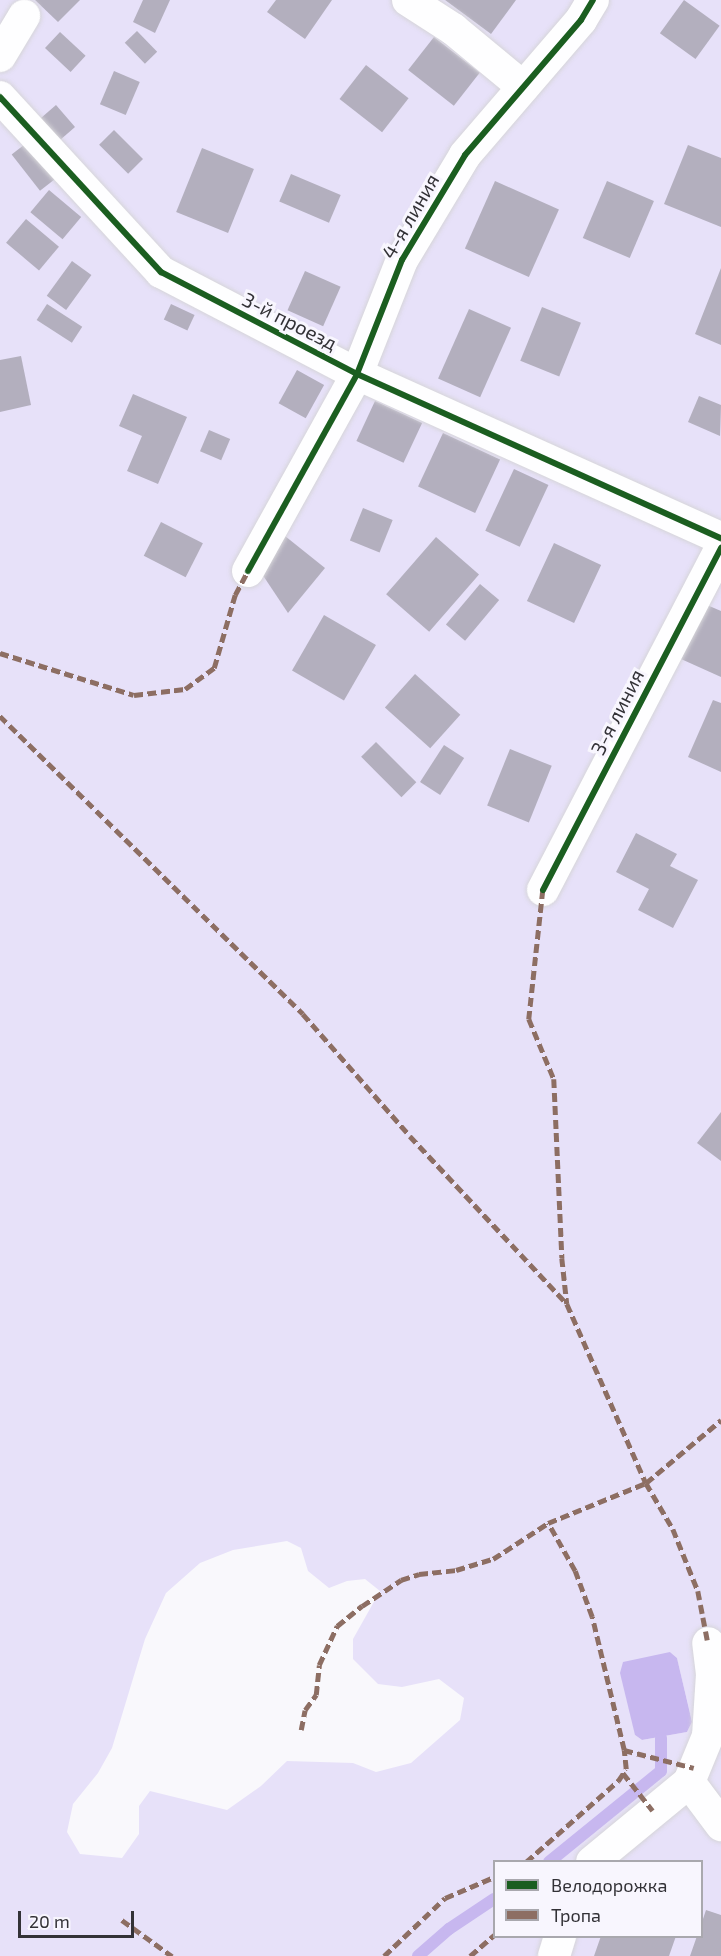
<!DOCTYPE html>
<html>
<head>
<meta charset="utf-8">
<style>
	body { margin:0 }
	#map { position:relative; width:721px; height:1956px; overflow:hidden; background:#f9f8fc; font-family:"Exo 2",sans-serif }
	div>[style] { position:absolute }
	.green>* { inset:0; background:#e7e1f9 }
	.water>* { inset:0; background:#c7b7ef }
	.stream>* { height:12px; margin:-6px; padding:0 6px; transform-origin:6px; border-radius:6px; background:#c7b7ef }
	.building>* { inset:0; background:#b3afbe; transform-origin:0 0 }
	.roads { filter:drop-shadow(0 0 2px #d6d5d9) drop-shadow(0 0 2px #d6d5d9) }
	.minor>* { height:32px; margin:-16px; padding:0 16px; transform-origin:16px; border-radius:16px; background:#fefeff }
	.quiet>* { height:4.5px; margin-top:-2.25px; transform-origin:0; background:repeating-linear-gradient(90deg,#8d6e63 0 9px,transparent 0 13.5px) }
	.cycleway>* { height:6px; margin:-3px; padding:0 3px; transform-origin:3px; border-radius:3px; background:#1b5e20 }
	span { translate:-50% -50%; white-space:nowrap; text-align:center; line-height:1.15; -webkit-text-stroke:6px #f8f6fe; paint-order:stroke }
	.street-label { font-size:20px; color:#333237 }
	.legend { position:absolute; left:493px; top:1860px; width:210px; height:78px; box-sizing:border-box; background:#f8f6fe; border:2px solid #a9a8ae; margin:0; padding:8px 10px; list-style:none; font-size:18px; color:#333237 }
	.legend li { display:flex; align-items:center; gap:12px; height:30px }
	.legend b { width:30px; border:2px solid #a9a8ae }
	.scale { position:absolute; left:18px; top:1911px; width:116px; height:27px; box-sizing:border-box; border:3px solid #333237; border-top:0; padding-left:8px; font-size:18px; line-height:21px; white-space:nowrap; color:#333237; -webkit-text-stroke:4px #f8f6fe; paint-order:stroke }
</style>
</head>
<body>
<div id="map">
	<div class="green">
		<i style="clip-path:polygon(evenodd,0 0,721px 0,721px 1956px,0 1956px,0 0,287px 1541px,301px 1548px,308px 1571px,329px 1588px,347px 1581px,365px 1579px,380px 1591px,353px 1639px,353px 1659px,378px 1684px,402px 1687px,439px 1679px,464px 1698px,460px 1720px,411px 1763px,376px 1772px,353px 1763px,287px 1761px,261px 1786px,227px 1810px,150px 1791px,139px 1806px,139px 1834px,122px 1858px,80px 1854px,67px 1832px,73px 1804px,98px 1773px,112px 1748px,145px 1639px,166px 1593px,200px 1563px,233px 1550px,287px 1541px,0 0,670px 1652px,677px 1658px,692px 1722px,687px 1732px,642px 1740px,635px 1735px,670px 1652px,0 0,494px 1862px,702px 1862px,702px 1936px,494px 1936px,494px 1862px)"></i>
	</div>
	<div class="water">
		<i style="clip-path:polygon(670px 1652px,677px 1658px,692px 1722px,687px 1732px,642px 1740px,635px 1735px,620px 1673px,623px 1662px)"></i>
	</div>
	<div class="stream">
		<i style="left:549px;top:1862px;width:144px;rotate:-39.1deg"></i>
		<i style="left:661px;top:1771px;width:33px;rotate:-90deg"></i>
		<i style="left:418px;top:1956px;width:41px;rotate:-41.1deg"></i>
		<i style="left:449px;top:1929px;width:54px;rotate:-33.7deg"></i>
	</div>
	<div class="building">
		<i style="clip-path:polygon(35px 0,80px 0,58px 22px)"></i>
		<i style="clip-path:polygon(143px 0,170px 0,155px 33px,133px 22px)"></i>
		<i style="clip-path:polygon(276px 0,332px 0,305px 39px,267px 12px)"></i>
		<i style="clip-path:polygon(445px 0,516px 0,491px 34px)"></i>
		<i style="left:684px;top:0;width:44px;height:41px;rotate:36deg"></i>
		<i style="left:137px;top:31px;width:29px;height:17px;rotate:46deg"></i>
		<i style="left:60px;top:32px;width:35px;height:22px;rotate:43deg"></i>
		<i style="left:434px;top:37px;width:58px;height:42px;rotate:38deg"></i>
		<i style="left:366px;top:65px;width:54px;height:43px;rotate:38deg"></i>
		<i style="left:114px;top:71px;width:28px;height:36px;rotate:23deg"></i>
		<i style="left:56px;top:105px;width:29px;height:21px;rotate:49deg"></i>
		<i style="left:114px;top:130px;width:41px;height:21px;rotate:45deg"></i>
		<i style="left:29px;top:141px;width:46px;height:22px;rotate:52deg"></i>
		<i style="clip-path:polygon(688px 145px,721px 158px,721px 227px,664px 204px)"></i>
		<i style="left:202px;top:148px;width:56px;height:69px;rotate:22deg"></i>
		<i style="left:291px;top:174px;width:54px;height:30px;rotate:23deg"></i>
		<i style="left:495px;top:181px;width:70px;height:74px;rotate:24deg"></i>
		<i style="left:607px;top:181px;width:51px;height:62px;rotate:23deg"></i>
		<i style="left:49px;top:190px;width:42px;height:29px;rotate:40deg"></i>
		<i style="left:26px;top:219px;width:43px;height:31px;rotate:40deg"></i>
		<i style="left:72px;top:261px;width:24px;height:43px;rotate:36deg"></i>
		<i style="clip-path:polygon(721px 268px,721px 345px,695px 334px)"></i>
		<i style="left:305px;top:271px;width:39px;height:43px;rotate:24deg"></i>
		<i style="left:47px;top:304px;width:42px;height:19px;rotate:33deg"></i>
		<i style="left:171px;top:304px;width:26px;height:17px;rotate:25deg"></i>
		<i style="left:542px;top:307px;width:42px;height:58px;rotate:22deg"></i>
		<i style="left:469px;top:309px;width:46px;height:76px;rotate:24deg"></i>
		<i style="clip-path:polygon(21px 356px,31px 405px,0 412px,0 360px)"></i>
		<i style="left:297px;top:370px;width:31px;height:38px;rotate:29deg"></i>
		<i style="clip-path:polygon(133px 394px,187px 417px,158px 484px,127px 471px,142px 436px,119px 426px)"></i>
		<i style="clip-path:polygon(699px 396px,721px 405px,720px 436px,688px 422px)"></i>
		<i style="left:375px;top:401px;width:52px;height:44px;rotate:25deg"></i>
		<i style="left:209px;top:430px;width:23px;height:23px;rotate:23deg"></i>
		<i style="left:443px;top:433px;width:63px;height:59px;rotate:25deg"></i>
		<i style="left:514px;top:469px;width:38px;height:68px;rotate:25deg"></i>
		<i style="left:363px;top:508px;width:32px;height:35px;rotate:22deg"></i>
		<i style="left:161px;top:522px;width:47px;height:38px;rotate:27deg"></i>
		<i style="clip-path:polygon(285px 536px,325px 568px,288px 613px,258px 568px)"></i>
		<i style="left:436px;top:537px;width:57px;height:76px;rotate:41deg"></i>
		<i style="left:554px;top:543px;width:52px;height:64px;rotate:25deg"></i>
		<i style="left:480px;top:584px;width:25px;height:53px;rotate:40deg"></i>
		<i style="clip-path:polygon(707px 605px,721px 611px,721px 677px,681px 659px)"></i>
		<i style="left:324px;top:615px;width:60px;height:64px;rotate:30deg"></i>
		<i style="left:415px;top:674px;width:61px;height:45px;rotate:42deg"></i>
		<i style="clip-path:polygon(713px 700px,721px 703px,721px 772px,688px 757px)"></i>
		<i style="left:376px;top:742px;width:57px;height:21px;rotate:45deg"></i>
		<i style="left:444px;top:745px;width:24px;height:44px;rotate:33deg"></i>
		<i style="left:510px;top:749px;width:45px;height:61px;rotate:22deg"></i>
		<i style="clip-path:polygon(636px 833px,677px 854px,670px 866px,698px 880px,673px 928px,638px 910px,649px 889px,616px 872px)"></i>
		<i style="clip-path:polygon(721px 1112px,721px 1161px,697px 1143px)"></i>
		<i style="clip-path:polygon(706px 1910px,721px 1915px,721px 1956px,690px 1956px,697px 1936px,702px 1936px,702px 1922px)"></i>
		<i style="clip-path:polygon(601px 1936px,676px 1936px,669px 1956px,594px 1956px)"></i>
	</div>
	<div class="roads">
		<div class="minor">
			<i style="left:408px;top:0;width:54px;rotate:32.8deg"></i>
			<i style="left:453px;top:29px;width:91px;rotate:39.6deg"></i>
			<i style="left:0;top:56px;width:47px;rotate:-59deg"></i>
			<i style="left:0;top:97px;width:238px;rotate:47.4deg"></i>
			<i style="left:161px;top:272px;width:221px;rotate:27.5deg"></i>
			<i style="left:357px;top:374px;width:399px;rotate:24.3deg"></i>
			<i style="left:248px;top:571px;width:225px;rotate:-61deg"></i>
			<i style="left:357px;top:374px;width:123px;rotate:-68.5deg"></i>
			<i style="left:402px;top:260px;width:122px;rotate:-59deg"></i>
			<i style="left:465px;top:155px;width:178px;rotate:-49.3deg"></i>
			<i style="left:581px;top:20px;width:23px;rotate:-59deg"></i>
			<i style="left:543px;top:890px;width:386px;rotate:-62.5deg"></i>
			<i style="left:689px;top:1782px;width:54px;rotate:53.3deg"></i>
			<i style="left:592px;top:1862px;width:126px;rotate:-39.5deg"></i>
			<i style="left:689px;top:1782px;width:50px;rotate:-67.6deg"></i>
			<i style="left:708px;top:1736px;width:62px;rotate:-86.3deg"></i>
			<i style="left:712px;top:1674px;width:31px;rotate:-97deg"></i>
			<i style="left:554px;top:1956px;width:21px;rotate:-73deg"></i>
		</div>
	</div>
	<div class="quiet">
		<i style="left:0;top:653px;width:140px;rotate:17.4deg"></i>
		<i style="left:134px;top:695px;width:51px;rotate:-6.7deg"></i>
		<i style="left:185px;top:689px;width:36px;rotate:-36deg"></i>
		<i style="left:214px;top:668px;width:76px;rotate:-74deg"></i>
		<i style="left:235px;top:595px;width:27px;rotate:-62deg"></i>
		<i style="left:0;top:716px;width:425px;rotate:44.5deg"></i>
		<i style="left:303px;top:1014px;width:162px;rotate:48.7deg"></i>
		<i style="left:410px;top:1136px;width:230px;rotate:46.9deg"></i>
		<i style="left:567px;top:1304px;width:196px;rotate:66.2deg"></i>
		<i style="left:646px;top:1483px;width:53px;rotate:59.6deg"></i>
		<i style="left:673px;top:1529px;width:67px;rotate:68deg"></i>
		<i style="left:698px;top:1591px;width:53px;rotate:79.1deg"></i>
		<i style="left:543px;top:890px;width:130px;rotate:96.2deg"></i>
		<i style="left:529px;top:1019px;width:65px;rotate:67.4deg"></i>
		<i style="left:554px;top:1079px;width:179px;rotate:87.4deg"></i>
		<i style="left:562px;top:1258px;width:46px;rotate:83.8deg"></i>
		<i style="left:301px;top:1730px;width:20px;rotate:-79deg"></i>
		<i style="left:305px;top:1710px;width:19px;rotate:-54deg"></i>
		<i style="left:316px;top:1695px;width:30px;rotate:-84deg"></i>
		<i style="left:319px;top:1665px;width:43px;rotate:-65.2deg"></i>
		<i style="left:337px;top:1626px;width:32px;rotate:-39deg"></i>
		<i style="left:362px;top:1606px;width:47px;rotate:-33.7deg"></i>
		<i style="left:401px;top:1580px;width:19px;rotate:-18deg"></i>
		<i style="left:419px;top:1574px;width:37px;rotate:-6deg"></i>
		<i style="left:456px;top:1570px;width:39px;rotate:-17deg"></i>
		<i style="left:493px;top:1559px;width:66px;rotate:-33.2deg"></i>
		<i style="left:548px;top:1523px;width:106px;rotate:-22.2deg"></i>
		<i style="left:646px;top:1483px;width:98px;rotate:-40deg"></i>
		<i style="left:624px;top:1750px;width:72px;rotate:14.4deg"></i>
		<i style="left:623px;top:1773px;width:48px;rotate:51.7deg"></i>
		<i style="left:526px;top:1862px;width:123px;rotate:-41.4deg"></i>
		<i style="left:618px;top:1781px;width:14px;rotate:-56deg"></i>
		<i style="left:626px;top:1769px;width:19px;rotate:-96deg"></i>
		<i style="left:624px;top:1750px;width:137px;rotate:-103.5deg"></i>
		<i style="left:592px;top:1617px;width:49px;rotate:-110.3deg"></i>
		<i style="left:575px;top:1571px;width:55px;rotate:-119.4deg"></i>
		<i style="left:122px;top:1920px;width:62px;rotate:35.8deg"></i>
		<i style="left:384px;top:1956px;width:84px;rotate:-43.6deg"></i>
		<i style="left:445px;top:1898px;width:53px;rotate:-23.2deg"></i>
		<i style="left:470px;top:1956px;width:32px;rotate:-41deg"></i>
	</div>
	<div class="cycleway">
		<i style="left:0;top:97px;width:238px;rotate:47.4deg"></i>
		<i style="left:161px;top:272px;width:221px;rotate:27.5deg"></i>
		<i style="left:357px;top:374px;width:399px;rotate:24.3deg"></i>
		<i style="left:248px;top:571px;width:225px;rotate:-61deg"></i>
		<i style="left:357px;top:374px;width:123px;rotate:-68.5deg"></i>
		<i style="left:402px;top:260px;width:122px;rotate:-59deg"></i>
		<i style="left:465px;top:155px;width:178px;rotate:-49.3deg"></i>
		<i style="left:581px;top:20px;width:23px;rotate:-59deg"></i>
		<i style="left:543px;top:890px;width:386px;rotate:-62.5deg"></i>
	</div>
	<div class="street-label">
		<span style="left:410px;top:216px;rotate:-60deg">4-я линия</span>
		<span style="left:290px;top:321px;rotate:27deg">3-й проезд</span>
		<span style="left:617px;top:712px;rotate:-63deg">3-я линия</span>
	</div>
	<ul class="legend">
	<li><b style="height:8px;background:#1b5e20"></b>Велодорожка</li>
	<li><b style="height:8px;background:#8d6e63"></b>Тропа</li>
	</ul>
	<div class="scale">20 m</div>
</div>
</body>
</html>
